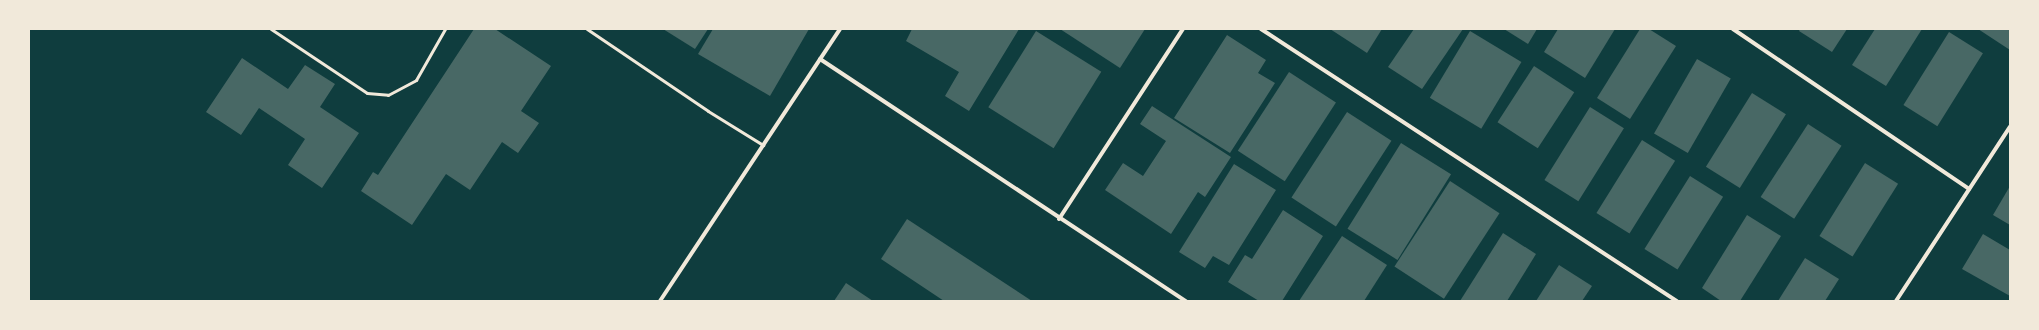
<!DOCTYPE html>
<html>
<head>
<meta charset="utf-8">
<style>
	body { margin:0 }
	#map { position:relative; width:2039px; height:330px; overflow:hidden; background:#0f3d3e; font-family:"Source Serif 4",serif }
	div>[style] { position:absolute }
	.building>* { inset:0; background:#486865; transform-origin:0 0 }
	.service>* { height:3px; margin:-1.5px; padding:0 1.5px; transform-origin:1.5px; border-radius:1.5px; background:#f1e9da }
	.minor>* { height:4px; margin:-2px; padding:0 2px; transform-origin:2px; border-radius:2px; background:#f1e9da }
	span { translate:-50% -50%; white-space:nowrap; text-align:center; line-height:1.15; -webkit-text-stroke:3px #f1e9da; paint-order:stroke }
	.frame { position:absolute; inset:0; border:30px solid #f1e9da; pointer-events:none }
</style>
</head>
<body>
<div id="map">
	<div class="building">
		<i style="clip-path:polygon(474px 29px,495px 29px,551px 66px,521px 111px,539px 123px,518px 153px,502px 142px,470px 190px,446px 174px,412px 225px,361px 191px,373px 172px,378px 175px)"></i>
		<i style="clip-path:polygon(663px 29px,708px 29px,695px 49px)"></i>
		<i style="clip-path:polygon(713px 29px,809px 29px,770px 96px,698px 54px)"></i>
		<i style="clip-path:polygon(912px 29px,1019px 29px,969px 111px,945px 96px,959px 72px,906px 41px)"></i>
		<i style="clip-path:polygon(1060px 29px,1145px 29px,1120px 68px)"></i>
		<i style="clip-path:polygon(1330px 29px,1382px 29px,1367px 53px)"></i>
		<i style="clip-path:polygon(1414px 29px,1463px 29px,1422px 89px,1388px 67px)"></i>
		<i style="clip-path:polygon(1504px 29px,1537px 29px,1528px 44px)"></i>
		<i style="clip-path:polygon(1558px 29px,1615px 29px,1585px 78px,1544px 52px)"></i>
		<i style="clip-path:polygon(1640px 29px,1649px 29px,1676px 46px,1630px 119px,1597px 98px)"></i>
		<i style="clip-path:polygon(1800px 29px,1847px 29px,1832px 52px,1799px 31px)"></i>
		<i style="clip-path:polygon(1875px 29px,1922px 29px,1886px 86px,1852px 65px)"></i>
		<i style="clip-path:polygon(1978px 29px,2010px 29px,2010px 50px)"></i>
		<i style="left:1036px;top:31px;width:77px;height:90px;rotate:32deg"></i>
		<i style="left:1470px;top:31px;width:60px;height:78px;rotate:31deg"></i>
		<i style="left:1949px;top:32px;width:40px;height:86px;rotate:32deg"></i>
		<i style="clip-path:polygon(1227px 35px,1266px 60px,1258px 73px,1275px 83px,1230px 153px,1174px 118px)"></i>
		<i style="clip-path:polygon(242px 58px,288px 89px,305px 65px,335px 84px,320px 107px,359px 133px,322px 188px,288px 165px,305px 139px,259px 108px,241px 135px,206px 112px)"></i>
		<i style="left:1697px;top:59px;width:39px;height:86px;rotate:30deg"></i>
		<i style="left:1534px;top:66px;width:48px;height:67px;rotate:33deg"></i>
		<i style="left:1289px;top:72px;width:56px;height:94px;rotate:33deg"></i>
		<i style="left:1752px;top:93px;width:40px;height:87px;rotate:32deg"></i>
		<i style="clip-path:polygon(1152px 106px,1231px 157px,1205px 197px,1198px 192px,1171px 234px,1105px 190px,1123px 163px,1143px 176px,1166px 141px,1140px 124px)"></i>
		<i style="left:1590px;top:107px;width:40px;height:86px;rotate:32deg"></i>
		<i style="left:1347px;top:112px;width:53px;height:102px;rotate:33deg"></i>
		<i style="left:1808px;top:124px;width:40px;height:87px;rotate:33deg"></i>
		<i style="left:1642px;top:140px;width:39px;height:86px;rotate:32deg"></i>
		<i style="left:1401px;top:143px;width:59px;height:101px;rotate:32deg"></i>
		<i style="left:1865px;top:163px;width:39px;height:86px;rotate:32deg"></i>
		<i style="clip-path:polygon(1234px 164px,1276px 190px,1229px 265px,1213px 256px,1205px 268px,1179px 252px)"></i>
		<i style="left:1690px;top:176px;width:39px;height:86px;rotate:32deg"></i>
		<i style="left:1450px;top:181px;width:59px;height:102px;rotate:33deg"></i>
		<i style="clip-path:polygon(2010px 186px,2010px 225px,1993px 215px)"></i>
		<i style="clip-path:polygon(1283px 210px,1323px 236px,1282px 301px,1259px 301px,1228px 282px,1245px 255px,1252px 259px)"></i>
		<i style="clip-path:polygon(1747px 215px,1781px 236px,1740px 301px,1721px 301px,1702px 288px)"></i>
		<i style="clip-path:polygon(907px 219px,1032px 301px,944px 301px,881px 259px)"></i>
		<i style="clip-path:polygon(1503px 233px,1536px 254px,1507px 301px,1460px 301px)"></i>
		<i style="clip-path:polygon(1983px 234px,2010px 250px,2010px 296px,1962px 269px)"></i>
		<i style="clip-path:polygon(1342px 236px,1387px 265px,1364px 301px,1299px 301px)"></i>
		<i style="clip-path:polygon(1805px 258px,1839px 279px,1825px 301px,1778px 301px)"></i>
		<i style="clip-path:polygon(1559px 265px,1592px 286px,1582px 301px,1536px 301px)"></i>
		<i style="clip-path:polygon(846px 283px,873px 301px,834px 301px)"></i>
	</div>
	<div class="service">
		<i style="left:271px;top:29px;width:115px;rotate:33.7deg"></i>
		<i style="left:367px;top:93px;width:21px;rotate:5deg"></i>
		<i style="left:388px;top:95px;width:32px;rotate:-28deg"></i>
		<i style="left:416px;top:80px;width:59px;rotate:-60.4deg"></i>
		<i style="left:587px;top:29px;width:146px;rotate:34.1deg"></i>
		<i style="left:708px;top:111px;width:65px;rotate:31.7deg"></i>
	</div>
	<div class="minor">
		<i style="left:1261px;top:29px;width:497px;rotate:33.2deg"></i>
		<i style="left:1733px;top:29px;width:285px;rotate:34.1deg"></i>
		<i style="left:820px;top:59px;width:439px;rotate:33.5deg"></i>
		<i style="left:1059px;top:219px;width:227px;rotate:-56.9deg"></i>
		<i style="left:660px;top:301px;width:326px;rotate:-56.5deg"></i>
		<i style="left:1896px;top:301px;width:208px;rotate:-56.8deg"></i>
	</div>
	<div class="frame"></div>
</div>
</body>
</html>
